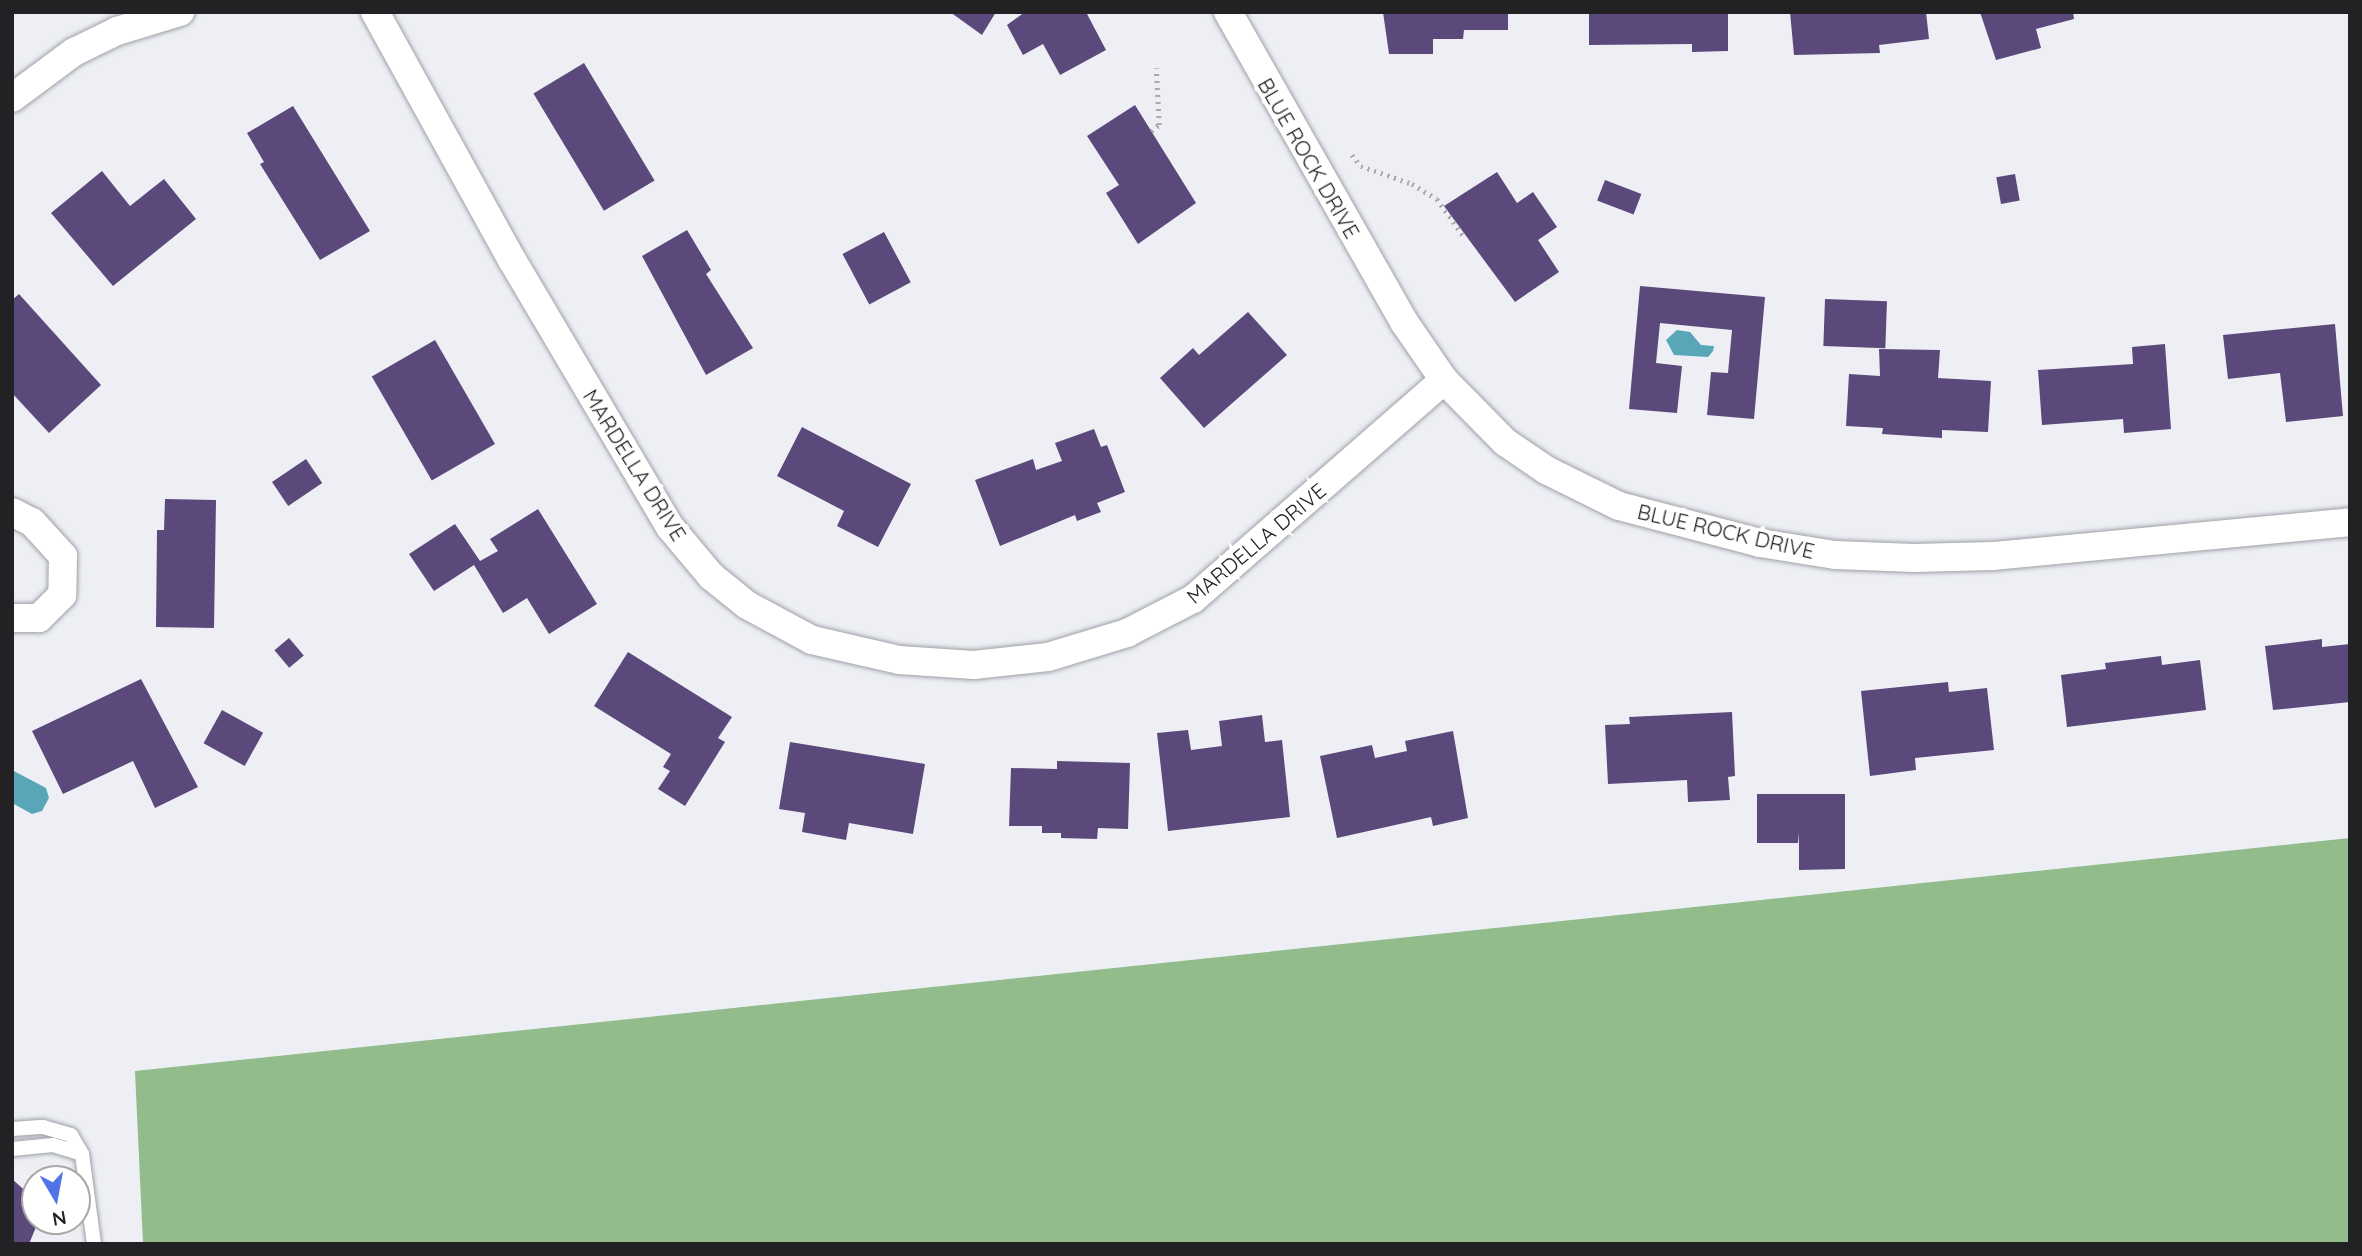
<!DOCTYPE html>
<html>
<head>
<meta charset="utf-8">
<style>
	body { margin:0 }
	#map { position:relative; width:2362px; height:1256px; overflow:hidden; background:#edeff5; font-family:Quicksand,sans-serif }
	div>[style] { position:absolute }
	.forest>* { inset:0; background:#92bc8c }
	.water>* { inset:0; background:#59a6b8 }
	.building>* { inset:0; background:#5a497a; transform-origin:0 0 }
	.path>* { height:4.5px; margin-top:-2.25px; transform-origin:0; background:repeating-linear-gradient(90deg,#a8aaaf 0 2px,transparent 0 7px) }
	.roads { filter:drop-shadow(0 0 2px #9fa1a6) drop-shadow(0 0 2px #9fa1a6) }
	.lane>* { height:14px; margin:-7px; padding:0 7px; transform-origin:7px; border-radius:7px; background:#fff }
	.street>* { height:28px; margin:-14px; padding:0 14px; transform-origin:14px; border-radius:14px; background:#fff }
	span { translate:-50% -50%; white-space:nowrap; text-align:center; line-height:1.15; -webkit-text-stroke:7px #fff; paint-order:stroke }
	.street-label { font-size:21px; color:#222225 }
	.frame { position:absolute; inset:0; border:14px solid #222225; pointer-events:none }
	.north { position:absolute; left:21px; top:1165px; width:70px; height:70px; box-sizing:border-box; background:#fff; border:2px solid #a7a7a8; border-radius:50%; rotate:170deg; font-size:19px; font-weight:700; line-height:28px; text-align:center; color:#222225 }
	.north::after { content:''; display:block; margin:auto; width:24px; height:32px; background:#5074e8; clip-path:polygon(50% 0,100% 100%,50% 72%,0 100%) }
</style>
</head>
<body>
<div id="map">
	<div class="forest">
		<i style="clip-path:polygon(2350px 838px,2350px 1244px,143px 1244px,135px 1071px)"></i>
	</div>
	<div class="water">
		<i style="clip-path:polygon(1677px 330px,1690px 332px,1701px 345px,1714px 346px,1713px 351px,1708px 357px,1674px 355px,1666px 340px)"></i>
		<i style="clip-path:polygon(12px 770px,46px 788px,49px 798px,42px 811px,32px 814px,12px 803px)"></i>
	</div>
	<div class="building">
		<i style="clip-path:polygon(950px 12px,996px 12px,982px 35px)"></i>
		<i style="clip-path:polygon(1025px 12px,1086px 12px,1106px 50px,1060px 75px,1043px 44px,1023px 55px,1007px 25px)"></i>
		<i style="clip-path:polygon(1383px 12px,1508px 12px,1508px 30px,1464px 30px,1463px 39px,1433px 39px,1433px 54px,1389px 54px)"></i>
		<i style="clip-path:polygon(1589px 12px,1728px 12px,1728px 51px,1692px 52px,1692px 44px,1589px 45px)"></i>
		<i style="clip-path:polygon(1790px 12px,1926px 12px,1929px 39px,1879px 45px,1880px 53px,1794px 55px)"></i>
		<i style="clip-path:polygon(1980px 12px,2073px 12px,2074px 19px,2036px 29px,2041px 48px,1996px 60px)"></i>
		<i style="left:584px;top:63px;width:137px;height:59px;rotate:59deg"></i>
		<i style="clip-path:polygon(1135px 105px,1196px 203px,1138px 244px,1106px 193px,1119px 185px,1087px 136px)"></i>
		<i style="clip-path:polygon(293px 106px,370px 231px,320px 260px,260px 164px,264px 162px,247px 133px)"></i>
		<i style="clip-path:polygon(102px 171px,130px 206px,164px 179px,196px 219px,113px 286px,51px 213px)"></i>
		<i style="clip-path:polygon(1497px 172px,1517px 203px,1533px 192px,1557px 227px,1538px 240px,1559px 272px,1515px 302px,1444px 206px)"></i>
		<i style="left:2015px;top:174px;width:27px;height:19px;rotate:80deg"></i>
		<i style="left:1605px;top:180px;width:39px;height:22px;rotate:21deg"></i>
		<i style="clip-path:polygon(687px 230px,711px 270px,706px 274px,753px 348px,706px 375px,642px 256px)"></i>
		<i style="left:884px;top:232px;width:57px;height:47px;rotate:62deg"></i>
		<i style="clip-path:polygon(1640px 286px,1765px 297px,1754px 419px,1707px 415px,1711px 372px,1728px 373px,1732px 330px,1660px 323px,1656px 363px,1682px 366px,1677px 413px,1629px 409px)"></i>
		<i style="clip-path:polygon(19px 294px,101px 385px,49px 433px,12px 393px,12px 300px)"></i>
		<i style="left:1825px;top:299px;width:62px;height:47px;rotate:2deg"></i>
		<i style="clip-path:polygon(1248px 312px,1287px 355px,1204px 428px,1160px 378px,1193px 348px,1199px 355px)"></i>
		<i style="clip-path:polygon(2335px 324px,2343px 416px,2286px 422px,2280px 373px,2228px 379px,2223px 335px)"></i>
		<i style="left:435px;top:340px;width:120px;height:73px;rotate:60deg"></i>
		<i style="clip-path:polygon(2165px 344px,2171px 429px,2124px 433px,2123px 419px,2042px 425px,2038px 370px,2133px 364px,2132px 347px)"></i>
		<i style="clip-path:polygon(1879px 349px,1940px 350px,1938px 378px,1991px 381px,1988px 432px,1942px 430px,1942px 438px,1882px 434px,1883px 428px,1846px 426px,1849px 374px,1880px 376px)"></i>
		<i style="clip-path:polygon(802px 427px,911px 484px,878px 547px,837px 526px,844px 511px,777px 476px)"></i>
		<i style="clip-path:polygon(1094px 429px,1101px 447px,1107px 445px,1125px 492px,1097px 503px,1101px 512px,1077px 521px,1075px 515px,1000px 546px,975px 480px,1033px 459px,1036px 470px,1062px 461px,1055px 443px)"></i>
		<i style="left:306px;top:459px;width:29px;height:41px;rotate:56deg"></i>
		<i style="clip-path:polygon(165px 499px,216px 500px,214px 628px,156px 627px,157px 530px,164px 530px)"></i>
		<i style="clip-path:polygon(538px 509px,597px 604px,549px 634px,527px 598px,503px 613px,474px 565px,434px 591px,409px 554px,455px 524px,480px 561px,498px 551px,490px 539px)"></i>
		<i style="left:289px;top:638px;width:23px;height:19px;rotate:50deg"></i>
		<i style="clip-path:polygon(2322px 639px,2322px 647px,2350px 644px,2350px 702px,2273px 710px,2265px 646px)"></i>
		<i style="clip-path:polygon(628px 652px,732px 717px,718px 738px,725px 742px,685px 806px,658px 789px,670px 771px,663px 767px,671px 754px,594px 706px)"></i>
		<i style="clip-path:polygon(2161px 656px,2162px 665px,2200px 660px,2206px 710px,2067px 727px,2061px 675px,2106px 669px,2105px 663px)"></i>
		<i style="clip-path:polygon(141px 679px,198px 787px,155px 808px,133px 761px,63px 794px,32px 731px)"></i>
		<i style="clip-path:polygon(1948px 682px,1949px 692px,1987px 688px,1994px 750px,1915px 758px,1916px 770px,1870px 776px,1861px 691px)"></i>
		<i style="left:222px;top:710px;width:47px;height:38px;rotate:29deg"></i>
		<i style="clip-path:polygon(1732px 712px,1735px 776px,1728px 777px,1730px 800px,1688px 802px,1687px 780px,1608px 784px,1605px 725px,1630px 724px,1629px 717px)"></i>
		<i style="clip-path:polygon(1262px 715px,1265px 742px,1282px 740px,1290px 817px,1168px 831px,1157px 733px,1188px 730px,1191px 750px,1222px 746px,1219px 721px)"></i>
		<i style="clip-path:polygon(1453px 731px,1468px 818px,1433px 826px,1431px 817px,1337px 838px,1320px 756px,1372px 745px,1375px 758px,1407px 751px,1405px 741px)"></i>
		<i style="clip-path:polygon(790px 742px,925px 764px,913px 834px,849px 823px,846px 840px,802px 832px,805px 813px,779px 809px)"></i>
		<i style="clip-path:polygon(1057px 761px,1130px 763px,1128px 829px,1098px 828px,1097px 839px,1061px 838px,1061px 833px,1042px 833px,1042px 826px,1009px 826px,1011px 768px,1057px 769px)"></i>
		<i style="clip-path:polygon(1757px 794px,1845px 794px,1845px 869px,1799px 870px,1799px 833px,1798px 843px,1757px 843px)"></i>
		<i style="clip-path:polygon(12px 1179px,31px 1196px,35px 1208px,36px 1227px,29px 1244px,12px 1244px)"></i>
	</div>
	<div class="path">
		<i style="left:1151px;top:131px;width:10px;rotate:-37deg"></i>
		<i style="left:1159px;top:125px;width:57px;rotate:-93deg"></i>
		<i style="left:1352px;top:155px;width:14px;rotate:51deg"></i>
		<i style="left:1361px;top:166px;width:54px;rotate:19.4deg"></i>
		<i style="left:1412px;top:184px;width:29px;rotate:31deg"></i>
		<i style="left:1437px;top:199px;width:48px;rotate:54.3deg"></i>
	</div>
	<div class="roads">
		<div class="lane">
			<i style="left:12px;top:1129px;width:31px;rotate:-4deg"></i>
			<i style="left:43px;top:1127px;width:29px;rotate:16deg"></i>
			<i style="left:71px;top:1135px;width:22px;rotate:60deg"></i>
			<i style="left:82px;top:1154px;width:91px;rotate:82.4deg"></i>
			<i style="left:12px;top:1149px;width:41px;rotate:-5.6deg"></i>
			<i style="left:53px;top:1145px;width:30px;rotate:17deg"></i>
		</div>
		<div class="street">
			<i style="left:375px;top:12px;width:283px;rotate:61.1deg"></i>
			<i style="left:512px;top:260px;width:310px;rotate:59.4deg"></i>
			<i style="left:670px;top:527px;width:64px;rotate:50.1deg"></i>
			<i style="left:711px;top:576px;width:46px;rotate:38.9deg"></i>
			<i style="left:747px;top:605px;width:74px;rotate:28.3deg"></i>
			<i style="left:812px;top:640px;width:89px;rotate:12.9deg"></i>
			<i style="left:899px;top:660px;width:75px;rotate:3.8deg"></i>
			<i style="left:974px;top:665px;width:74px;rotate:-6.2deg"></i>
			<i style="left:1048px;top:657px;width:83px;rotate:-16.9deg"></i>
			<i style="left:1127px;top:633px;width:74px;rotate:-27.3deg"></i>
			<i style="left:1193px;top:599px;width:333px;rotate:-41.1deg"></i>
			<i style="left:1228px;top:12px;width:356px;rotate:60.4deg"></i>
			<i style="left:1404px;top:322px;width:70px;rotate:55.4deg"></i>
			<i style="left:1444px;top:380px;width:87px;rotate:45.5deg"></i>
			<i style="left:1505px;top:442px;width:50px;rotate:34.3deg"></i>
			<i style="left:1546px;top:470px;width:81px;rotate:26.3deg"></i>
			<i style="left:1619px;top:506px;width:146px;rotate:14.7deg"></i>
			<i style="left:1760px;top:543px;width:76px;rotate:9.1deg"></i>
			<i style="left:1835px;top:555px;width:79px;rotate:2.2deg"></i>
			<i style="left:1914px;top:558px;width:79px;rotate:-1.5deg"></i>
			<i style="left:1993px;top:556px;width:359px;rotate:-5.4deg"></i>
			<i style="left:12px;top:98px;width:77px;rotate:-36.6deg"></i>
			<i style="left:74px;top:52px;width:48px;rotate:-26deg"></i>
			<i style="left:117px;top:31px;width:66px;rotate:-16.8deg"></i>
			<i style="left:12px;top:512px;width:22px;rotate:27deg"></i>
			<i style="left:32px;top:522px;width:46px;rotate:47.6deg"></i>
			<i style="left:63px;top:556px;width:39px;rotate:91deg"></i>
			<i style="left:62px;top:595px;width:33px;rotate:135deg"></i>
			<i style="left:39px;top:618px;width:27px;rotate:180deg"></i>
		</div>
	</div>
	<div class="street-label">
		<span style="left:1309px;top:158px;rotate:60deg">BLUE ROCK DRIVE</span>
		<span style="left:635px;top:465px;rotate:58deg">MARDELLA DRIVE</span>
		<span style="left:1726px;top:531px;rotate:13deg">BLUE ROCK DRIVE</span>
		<span style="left:1256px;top:543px;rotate:-40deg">MARDELLA DRIVE</span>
	</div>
	<div class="frame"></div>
	<div class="north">N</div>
</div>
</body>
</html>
